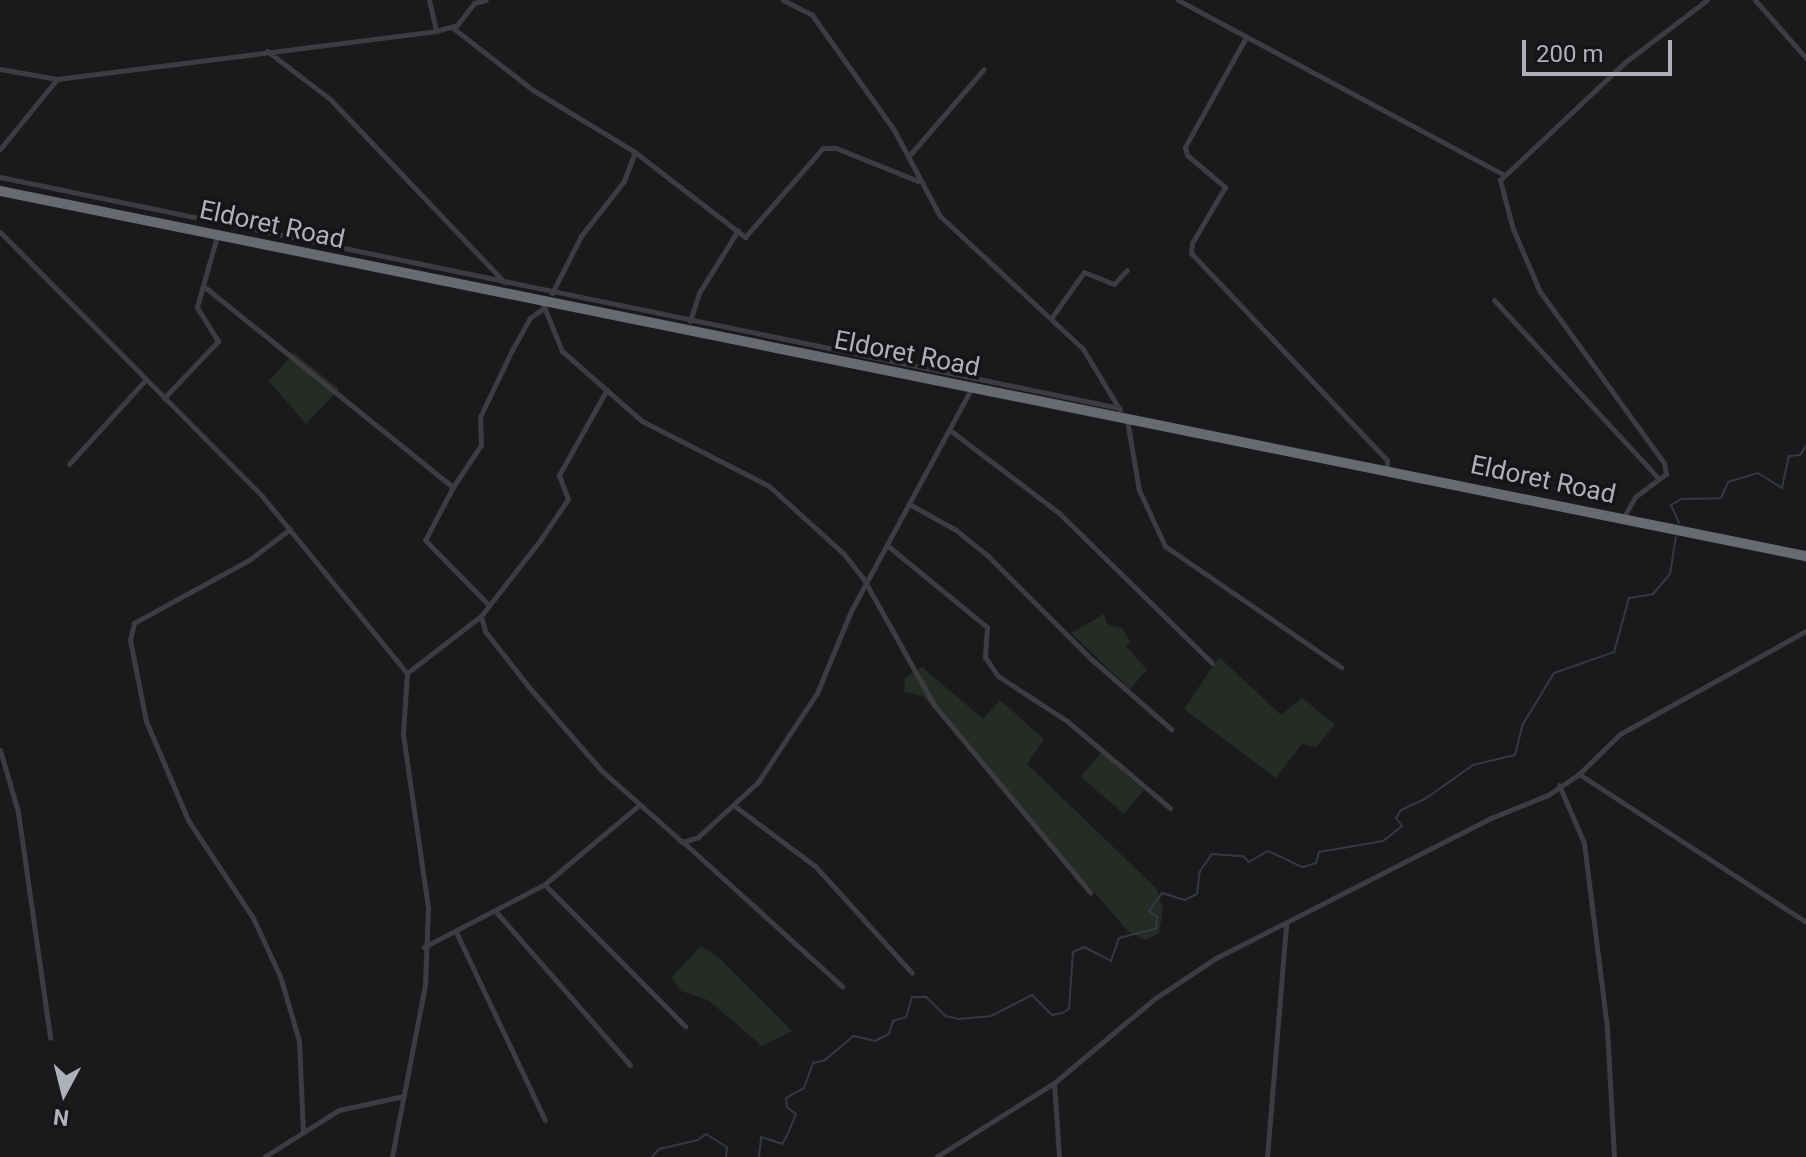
<!DOCTYPE html>
<html>
<head>
<meta charset="utf-8">
<style>
	body { margin:0 }
	#map { position:relative; width:1806px; height:1157px; overflow:hidden; background:#1a1a1c; font-family:Roboto,sans-serif }
	div>[style] { position:absolute }
	.green>* { inset:0; background:#252c26; transform-origin:0 0 }
	.stream>* { height:2px; margin:-1px; padding:0 1px; transform-origin:1px; border-radius:1px; background:#333a41 }
	.street>* { height:5px; margin:-2.5px; padding:0 2.5px; transform-origin:2.5px; border-radius:2.5px; background:#3c3c41 }
	.highway>* { height:10px; margin:-5px; padding:0 5px; transform-origin:5px; border-radius:5px; background:#686a71 }
	span { translate:-50% -50%; white-space:nowrap; text-align:center; line-height:1.15; -webkit-text-stroke:7px #151517; paint-order:stroke }
	.street-label { font-size:26px; color:#aeb1ba }
	.north { position:absolute; left:24px; top:1053px; width:80px; height:80px; -webkit-text-stroke:6px #151517; paint-order:stroke; rotate:187deg; font-size:22px; font-weight:700; line-height:32px; text-align:center; color:#aeb1ba }
	.north::after { content:''; display:block; margin:auto; width:28px; height:36px; background:#aeb1ba; clip-path:polygon(50% 0,100% 100%,50% 72%,0 100%) }
	.scale { position:absolute; left:1522px; top:40px; width:150px; height:36px; box-sizing:border-box; border:4px solid #aeb1ba; border-top:0; padding-left:10px; font-size:24px; line-height:28px; white-space:nowrap; color:#aeb1ba; -webkit-text-stroke:6px #151517; paint-order:stroke }
</style>
</head>
<body>
<div id="map">
	<div class="green">
		<i style="clip-path:polygon(294px 353px,339px 389px,306px 424px,269px 381px)"></i>
		<i style="clip-path:polygon(1104px 614px,1107px 624px,1122px 628px,1131px 642px,1126px 646px,1147px 670px,1130px 689px,1071px 633px)"></i>
		<i style="clip-path:polygon(1219px 657px,1281px 715px,1302px 698px,1335px 725px,1316px 747px,1302px 744px,1276px 778px,1184px 709px)"></i>
		<i style="clip-path:polygon(922px 667px,983px 719px,1000px 700px,1044px 739px,1027px 764px,1157px 889px,1163px 910px,1159px 933px,1145px 940px,1128px 931px,923px 696px,904px 692px,905px 678px)"></i>
		<i style="left:1101px;top:753px;width:57px;height:31px;rotate:41deg"></i>
		<i style="clip-path:polygon(701px 946px,721px 960px,792px 1031px,762px 1046px,708px 1000px,681px 991px,671px 978px)"></i>
	</div>
	<div class="stream">
		<i style="left:1679px;top:523px;width:20px;rotate:-114deg"></i>
		<i style="left:1671px;top:505px;width:13px;rotate:-29deg"></i>
		<i style="left:1682px;top:499px;width:39px;rotate:-1deg"></i>
		<i style="left:1721px;top:498px;width:17px;rotate:-66deg"></i>
		<i style="left:1728px;top:482px;width:31px;rotate:-17deg"></i>
		<i style="left:1758px;top:473px;width:28px;rotate:32deg"></i>
		<i style="left:1782px;top:488px;width:33px;rotate:-78deg"></i>
		<i style="left:1789px;top:456px;width:11px;rotate:-5deg"></i>
		<i style="left:1800px;top:455px;width:11px;rotate:-56deg"></i>
		<i style="left:652px;top:1157px;width:11px;rotate:-49deg"></i>
		<i style="left:659px;top:1149px;width:40px;rotate:-13deg"></i>
		<i style="left:698px;top:1140px;width:10px;rotate:-37deg"></i>
		<i style="left:706px;top:1134px;width:25px;rotate:32deg"></i>
		<i style="left:727px;top:1147px;width:10px;rotate:96deg"></i>
		<i style="left:759px;top:1157px;width:20px;rotate:-84deg"></i>
		<i style="left:761px;top:1137px;width:22px;rotate:18deg"></i>
		<i style="left:782px;top:1144px;width:9px;rotate:-58deg"></i>
		<i style="left:787px;top:1136px;width:24px;rotate:-68deg"></i>
		<i style="left:796px;top:1114px;width:11px;rotate:-142deg"></i>
		<i style="left:787px;top:1107px;width:9px;rotate:-96deg"></i>
		<i style="left:786px;top:1098px;width:21px;rotate:-29deg"></i>
		<i style="left:804px;top:1088px;width:27px;rotate:-70deg"></i>
		<i style="left:813px;top:1063px;width:12px;rotate:-14deg"></i>
		<i style="left:825px;top:1060px;width:38px;rotate:-40deg"></i>
		<i style="left:854px;top:1036px;width:22px;rotate:13deg"></i>
		<i style="left:875px;top:1041px;width:16px;rotate:-27deg"></i>
		<i style="left:889px;top:1034px;width:14px;rotate:-73deg"></i>
		<i style="left:893px;top:1021px;width:14px;rotate:-17deg"></i>
		<i style="left:906px;top:1017px;width:21px;rotate:-73deg"></i>
		<i style="left:912px;top:997px;width:14px"></i>
		<i style="left:926px;top:997px;width:28px;rotate:44deg"></i>
		<i style="left:946px;top:1016px;width:12px;rotate:14deg"></i>
		<i style="left:958px;top:1019px;width:33px;rotate:-5deg"></i>
		<i style="left:991px;top:1016px;width:46px;rotate:-27.1deg"></i>
		<i style="left:1032px;top:995px;width:28px;rotate:45deg"></i>
		<i style="left:1052px;top:1015px;width:10px;rotate:-11deg"></i>
		<i style="left:1062px;top:1013px;width:8px;rotate:-30deg"></i>
		<i style="left:1069px;top:1009px;width:57px;rotate:-86deg"></i>
		<i style="left:1073px;top:952px;width:12px;rotate:-24deg"></i>
		<i style="left:1084px;top:947px;width:30px;rotate:27deg"></i>
		<i style="left:1111px;top:961px;width:24px;rotate:-71deg"></i>
		<i style="left:1119px;top:938px;width:38px;rotate:-14deg"></i>
		<i style="left:1156px;top:929px;width:12px;rotate:-85deg"></i>
		<i style="left:1157px;top:917px;width:10px;rotate:-143deg"></i>
		<i style="left:1149px;top:911px;width:22px;rotate:-54deg"></i>
		<i style="left:1162px;top:893px;width:24px;rotate:17deg"></i>
		<i style="left:1185px;top:900px;width:13px;rotate:-27deg"></i>
		<i style="left:1197px;top:894px;width:23px;rotate:-83deg"></i>
		<i style="left:1200px;top:871px;width:21px;rotate:-55deg"></i>
		<i style="left:1212px;top:854px;width:31px;rotate:4deg"></i>
		<i style="left:1243px;top:856px;width:8px;rotate:45deg"></i>
		<i style="left:1249px;top:862px;width:22px;rotate:-30deg"></i>
		<i style="left:1268px;top:851px;width:38px;rotate:25deg"></i>
		<i style="left:1303px;top:867px;width:14px;rotate:-17deg"></i>
		<i style="left:1316px;top:863px;width:11px;rotate:-75deg"></i>
		<i style="left:1319px;top:852px;width:65px;rotate:-9.8deg"></i>
		<i style="left:1383px;top:841px;width:24px;rotate:-38deg"></i>
		<i style="left:1402px;top:826px;width:10px;rotate:-127deg"></i>
		<i style="left:1396px;top:818px;width:9px;rotate:-58deg"></i>
		<i style="left:1401px;top:810px;width:26px;rotate:-25deg"></i>
		<i style="left:1425px;top:799px;width:59px;rotate:-35.3deg"></i>
		<i style="left:1473px;top:765px;width:43px;rotate:-13.4deg"></i>
		<i style="left:1515px;top:755px;width:32px;rotate:-76deg"></i>
		<i style="left:1523px;top:724px;width:60px;rotate:-58.7deg"></i>
		<i style="left:1554px;top:673px;width:64px;rotate:-19.3deg"></i>
		<i style="left:1614px;top:652px;width:56px;rotate:-74.5deg"></i>
		<i style="left:1629px;top:598px;width:24px;rotate:-9deg"></i>
		<i style="left:1653px;top:594px;width:26px;rotate:-50deg"></i>
		<i style="left:1670px;top:574px;width:37px;rotate:-81deg"></i>
	</div>
	<div class="street">
		<i style="left:429px;top:0;width:32px;rotate:77deg"></i>
		<i style="left:783px;top:0;width:33px;rotate:27deg"></i>
		<i style="left:812px;top:15px;width:141px;rotate:54.5deg"></i>
		<i style="left:894px;top:130px;width:98px;rotate:61.9deg"></i>
		<i style="left:940px;top:216px;width:195px;rotate:42.9deg"></i>
		<i style="left:1083px;top:349px;width:71px;rotate:58.8deg"></i>
		<i style="left:1178px;top:0;width:370px;rotate:28.2deg"></i>
		<i style="left:1755px;top:0;width:77px;rotate:48.7deg"></i>
		<i style="left:453px;top:28px;width:101px;rotate:37.8deg"></i>
		<i style="left:533px;top:90px;width:119px;rotate:31.3deg"></i>
		<i style="left:635px;top:152px;width:31px;rotate:111deg"></i>
		<i style="left:624px;top:181px;width:70px;rotate:128deg"></i>
		<i style="left:581px;top:236px;width:64px;rotate:117deg"></i>
		<i style="left:1245px;top:39px;width:124px;rotate:119.1deg"></i>
		<i style="left:1185px;top:147px;width:8px;rotate:76deg"></i>
		<i style="left:1187px;top:155px;width:50px;rotate:40.1deg"></i>
		<i style="left:1225px;top:187px;width:65px;rotate:120.5deg"></i>
		<i style="left:1192px;top:243px;width:10px;rotate:96deg"></i>
		<i style="left:1191px;top:253px;width:285px;rotate:46.6deg"></i>
		<i style="left:1387px;top:460px;width:10px;rotate:90deg"></i>
		<i style="left:267px;top:51px;width:79px;rotate:37.3deg"></i>
		<i style="left:330px;top:99px;width:253px;rotate:46.4deg"></i>
		<i style="left:0;top:69px;width:58px;rotate:10deg"></i>
		<i style="left:57px;top:79px;width:382px;rotate:-7.2deg"></i>
		<i style="left:436px;top:31px;width:22px;rotate:-16deg"></i>
		<i style="left:457px;top:25px;width:28px;rotate:-52deg"></i>
		<i style="left:474px;top:3px;width:12px;rotate:-14deg"></i>
		<i style="left:0;top:149px;width:90px;rotate:-50.8deg"></i>
		<i style="left:636px;top:153px;width:138px;rotate:37.6deg"></i>
		<i style="left:745px;top:237px;width:118px;rotate:-48.8deg"></i>
		<i style="left:823px;top:148px;width:13px"></i>
		<i style="left:836px;top:148px;width:88px;rotate:21.9deg"></i>
		<i style="left:908px;top:157px;width:116px;rotate:-49.2deg"></i>
		<i style="left:0;top:177px;width:1143px;rotate:11.66deg"></i>
		<i style="left:0;top:232px;width:372px;rotate:45.2deg"></i>
		<i style="left:262px;top:496px;width:229px;rotate:50.7deg"></i>
		<i style="left:407px;top:673px;width:61px;rotate:93.8deg"></i>
		<i style="left:403px;top:734px;width:175px;rotate:81.8deg"></i>
		<i style="left:428px;top:907px;width:78px;rotate:92.2deg"></i>
		<i style="left:425px;top:985px;width:175px;rotate:100.9deg"></i>
		<i style="left:206px;top:288px;width:317px;rotate:38.9deg"></i>
		<i style="left:453px;top:487px;width:60px;rotate:117.8deg"></i>
		<i style="left:425px;top:540px;width:90px;rotate:45.5deg"></i>
		<i style="left:1494px;top:300px;width:242px;rotate:47.3deg"></i>
		<i style="left:542px;top:302px;width:53px;rotate:67.8deg"></i>
		<i style="left:562px;top:351px;width:106px;rotate:41.2deg"></i>
		<i style="left:642px;top:421px;width:143px;rotate:27.1deg"></i>
		<i style="left:769px;top:486px;width:101px;rotate:42.2deg"></i>
		<i style="left:844px;top:554px;width:31px;rotate:52deg"></i>
		<i style="left:863px;top:578px;width:145px;rotate:60.8deg"></i>
		<i style="left:934px;top:705px;width:244px;rotate:50.2deg"></i>
		<i style="left:1052px;top:317px;width:55px;rotate:-54.6deg"></i>
		<i style="left:1084px;top:272px;width:32px;rotate:22deg"></i>
		<i style="left:1114px;top:284px;width:19px;rotate:-47deg"></i>
		<i style="left:690px;top:321px;width:29px;rotate:-72deg"></i>
		<i style="left:699px;top:293px;width:74px;rotate:-58.2deg"></i>
		<i style="left:164px;top:398px;width:79px;rotate:-46.5deg"></i>
		<i style="left:218px;top:341px;width:40px;rotate:-122deg"></i>
		<i style="left:197px;top:307px;width:74px;rotate:-74.3deg"></i>
		<i style="left:1127px;top:420px;width:71px;rotate:80.3deg"></i>
		<i style="left:1139px;top:490px;width:62px;rotate:65.1deg"></i>
		<i style="left:1165px;top:546px;width:214px;rotate:34.5deg"></i>
		<i style="left:951px;top:431px;width:136px;rotate:37.2deg"></i>
		<i style="left:1059px;top:513px;width:214px;rotate:44.4deg"></i>
		<i style="left:69px;top:464px;width:115px;rotate:-47.8deg"></i>
		<i style="left:453px;top:487px;width:50px;rotate:-56.3deg"></i>
		<i style="left:481px;top:445px;width:28px;rotate:-92deg"></i>
		<i style="left:480px;top:417px;width:72px;rotate:-64.5deg"></i>
		<i style="left:511px;top:352px;width:39px;rotate:-61deg"></i>
		<i style="left:530px;top:318px;width:14px;rotate:-36deg"></i>
		<i style="left:911px;top:505px;width:51px;rotate:29.1deg"></i>
		<i style="left:956px;top:530px;width:41px;rotate:39.1deg"></i>
		<i style="left:988px;top:556px;width:144px;rotate:45deg"></i>
		<i style="left:1090px;top:658px;width:108px;rotate:41.2deg"></i>
		<i style="left:1623px;top:518px;width:24px;rotate:-60deg"></i>
		<i style="left:1635px;top:497px;width:39px;rotate:-37deg"></i>
		<i style="left:1666px;top:474px;width:11px;rotate:-100deg"></i>
		<i style="left:1664px;top:463px;width:211px;rotate:-125.9deg"></i>
		<i style="left:1540px;top:292px;width:69px;rotate:-113.2deg"></i>
		<i style="left:1513px;top:229px;width:51px;rotate:-104.9deg"></i>
		<i style="left:1500px;top:180px;width:170px;rotate:-43.3deg"></i>
		<i style="left:1624px;top:63px;width:104px;rotate:-37.2deg"></i>
		<i style="left:290px;top:529px;width:51px;rotate:142.9deg"></i>
		<i style="left:249px;top:560px;width:131px;rotate:151.3deg"></i>
		<i style="left:134px;top:623px;width:17px;rotate:103deg"></i>
		<i style="left:130px;top:640px;width:83px;rotate:78.8deg"></i>
		<i style="left:146px;top:721px;width:108px;rotate:67deg"></i>
		<i style="left:188px;top:820px;width:118px;rotate:56.4deg"></i>
		<i style="left:253px;top:918px;width:64px;rotate:65deg"></i>
		<i style="left:280px;top:976px;width:68px;rotate:73.7deg"></i>
		<i style="left:299px;top:1041px;width:91px;rotate:87.5deg"></i>
		<i style="left:888px;top:546px;width:128px;rotate:39.3deg"></i>
		<i style="left:987px;top:627px;width:30px;rotate:94deg"></i>
		<i style="left:985px;top:657px;width:23px;rotate:56deg"></i>
		<i style="left:998px;top:676px;width:82px;rotate:33.1deg"></i>
		<i style="left:1067px;top:721px;width:135px;rotate:40.2deg"></i>
		<i style="left:481px;top:616px;width:16px;rotate:75deg"></i>
		<i style="left:485px;top:631px;width:70px;rotate:52deg"></i>
		<i style="left:528px;top:686px;width:111px;rotate:49deg"></i>
		<i style="left:601px;top:770px;width:108px;rotate:41.6deg"></i>
		<i style="left:682px;top:842px;width:17px;rotate:-17deg"></i>
		<i style="left:698px;top:837px;width:81px;rotate:-42.5deg"></i>
		<i style="left:758px;top:782px;width:107px;rotate:-56.5deg"></i>
		<i style="left:817px;top:693px;width:89px;rotate:-67.5deg"></i>
		<i style="left:851px;top:611px;width:252px;rotate:-61.6deg"></i>
		<i style="left:407px;top:673px;width:93px;rotate:-37.6deg"></i>
		<i style="left:481px;top:616px;width:98px;rotate:-52.1deg"></i>
		<i style="left:541px;top:539px;width:48px;rotate:-56deg"></i>
		<i style="left:568px;top:499px;width:26px;rotate:-111deg"></i>
		<i style="left:559px;top:475px;width:98px;rotate:-60.8deg"></i>
		<i style="left:0;top:750px;width:65px;rotate:73.8deg"></i>
		<i style="left:18px;top:812px;width:228px;rotate:81.9deg"></i>
		<i style="left:1579px;top:774px;width:271px;rotate:33.1deg"></i>
		<i style="left:1559px;top:785px;width:63px;rotate:66.7deg"></i>
		<i style="left:1584px;top:843px;width:186px;rotate:82.9deg"></i>
		<i style="left:1607px;top:1028px;width:129px;rotate:86.9deg"></i>
		<i style="left:736px;top:807px;width:99px;rotate:36.8deg"></i>
		<i style="left:815px;top:866px;width:144px;rotate:47.8deg"></i>
		<i style="left:683px;top:842px;width:215px;rotate:42.2deg"></i>
		<i style="left:545px;top:885px;width:199px;rotate:45.2deg"></i>
		<i style="left:497px;top:913px;width:202px;rotate:48.8deg"></i>
		<i style="left:456px;top:932px;width:208px;rotate:64.7deg"></i>
		<i style="left:424px;top:947px;width:136px;rotate:-27.5deg"></i>
		<i style="left:545px;top:884px;width:123px;rotate:-40deg"></i>
		<i style="left:1054px;top:1083px;width:74px;rotate:86.1deg"></i>
		<i style="left:264px;top:1157px;width:89px;rotate:-32.1deg"></i>
		<i style="left:339px;top:1110px;width:66px;rotate:-12.3deg"></i>
		<i style="left:936px;top:1157px;width:139px;rotate:-32.1deg"></i>
		<i style="left:1054px;top:1083px;width:131px;rotate:-40deg"></i>
		<i style="left:1154px;top:999px;width:74px;rotate:-33.5deg"></i>
		<i style="left:1216px;top:958px;width:309px;rotate:-27deg"></i>
		<i style="left:1491px;top:818px;width:61px;rotate:-22deg"></i>
		<i style="left:1548px;top:795px;width:37px;rotate:-34deg"></i>
		<i style="left:1579px;top:774px;width:57px;rotate:-44.3deg"></i>
		<i style="left:1620px;top:734px;width:213px;rotate:-29deg"></i>
		<i style="left:1267px;top:1157px;width:234px;rotate:-85.3deg"></i>
	</div>
	<div class="highway">
		<i style="left:0;top:191px;width:1843px;rotate:11.43deg"></i>
	</div>
	<div class="street-label">
		<span style="left:272px;top:225px;rotate:12deg">Eldoret Road</span>
		<span style="left:907px;top:354px;rotate:11deg">Eldoret Road</span>
		<span style="left:1543px;top:480px;rotate:12deg">Eldoret Road</span>
	</div>
	<div class="north">N</div>
	<div class="scale">200 m</div>
</div>
</body>
</html>
